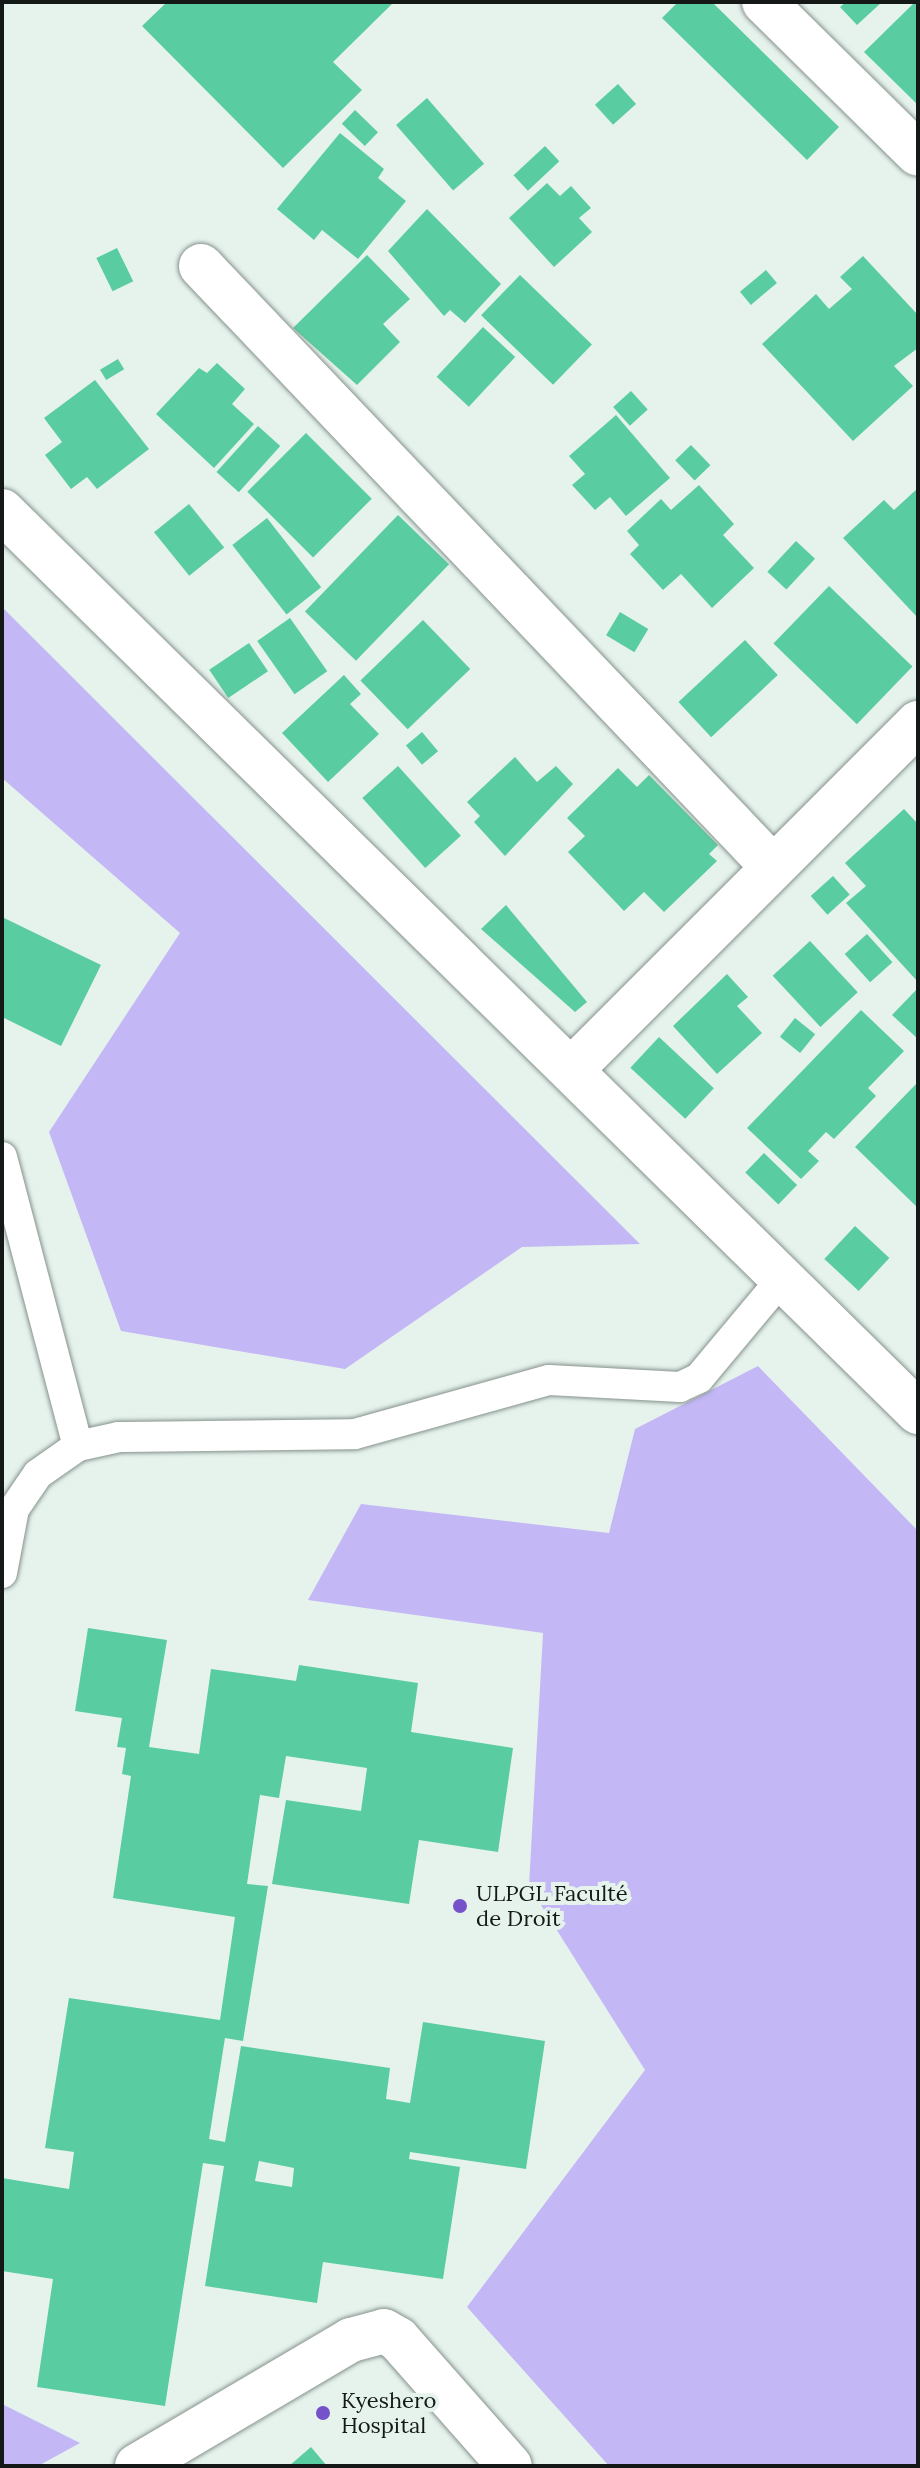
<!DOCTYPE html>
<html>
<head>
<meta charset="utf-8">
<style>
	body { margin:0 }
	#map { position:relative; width:920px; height:2468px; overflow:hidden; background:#e6f3ed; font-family:Lora,serif }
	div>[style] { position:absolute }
	.green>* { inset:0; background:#c3b7f5 }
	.building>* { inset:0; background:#5acca1; transform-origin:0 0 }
	.roads { filter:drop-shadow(0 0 2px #86928c) drop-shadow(0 0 2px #86928c) }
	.service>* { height:30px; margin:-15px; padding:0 15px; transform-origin:15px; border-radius:15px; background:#fff }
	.minor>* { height:44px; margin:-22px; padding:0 22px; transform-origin:22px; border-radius:22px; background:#fff }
	.dots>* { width:22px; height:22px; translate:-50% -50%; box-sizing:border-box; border:4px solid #e6f3ed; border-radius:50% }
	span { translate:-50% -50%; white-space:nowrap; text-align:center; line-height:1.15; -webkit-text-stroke:8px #e6f3ed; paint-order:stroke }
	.poi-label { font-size:22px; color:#141917 }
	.left { translate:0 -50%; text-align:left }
	.frame { position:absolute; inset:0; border:4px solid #141917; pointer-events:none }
</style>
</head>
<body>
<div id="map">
	<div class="green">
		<i style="clip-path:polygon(2px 607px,640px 1244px,522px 1247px,345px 1369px,121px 1331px,49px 1132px,180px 933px,2px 778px)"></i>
		<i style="clip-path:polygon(758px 1366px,918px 1531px,918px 2466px,609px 2466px,467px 2307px,645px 2070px,529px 1886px,543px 1633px,308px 1600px,361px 1504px,609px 1533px,635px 1429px)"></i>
		<i style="clip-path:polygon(2px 2404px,80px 2443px,38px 2466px,2px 2466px)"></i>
	</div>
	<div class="building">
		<i style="clip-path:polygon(167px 2px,394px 2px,333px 62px,362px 90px,283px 168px,142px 26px)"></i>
		<i style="clip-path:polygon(678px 2px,712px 2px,839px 127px,807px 160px,662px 18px)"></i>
		<i style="clip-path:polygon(846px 2px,882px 2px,857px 25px,840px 7px)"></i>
		<i style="clip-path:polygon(915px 2px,918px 2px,918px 105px,864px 52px)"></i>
		<i style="left:618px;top:84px;width:27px;height:31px;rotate:48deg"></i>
		<i style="left:427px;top:98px;width:87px;height:41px;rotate:49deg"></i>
		<i style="left:355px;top:110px;width:32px;height:19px;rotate:44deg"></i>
		<i style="clip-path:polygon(340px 133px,384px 169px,378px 178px,406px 201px,358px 259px,322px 230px,314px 240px,277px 209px)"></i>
		<i style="left:545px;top:146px;width:21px;height:43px;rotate:47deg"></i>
		<i style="clip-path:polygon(547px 183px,560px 196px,571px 186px,591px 208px,579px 218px,592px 232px,554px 267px,509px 218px)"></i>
		<i style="clip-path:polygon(427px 209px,501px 284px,465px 323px,450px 310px,444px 316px,388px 251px)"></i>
		<i style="left:117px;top:248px;width:37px;height:23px;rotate:64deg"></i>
		<i style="clip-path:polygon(367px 255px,410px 299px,383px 324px,400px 342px,357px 385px,293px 328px)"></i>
		<i style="clip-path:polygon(863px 256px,918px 315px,918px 348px,894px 366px,913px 386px,853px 441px,762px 344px,816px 294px,829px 309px,852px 289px,840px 277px)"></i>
		<i style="left:766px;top:270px;width:17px;height:34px;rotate:50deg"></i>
		<i style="left:520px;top:275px;width:100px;height:56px;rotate:44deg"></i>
		<i style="left:483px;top:327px;width:44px;height:68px;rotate:43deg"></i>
		<i style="left:118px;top:359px;width:12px;height:21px;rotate:59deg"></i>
		<i style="clip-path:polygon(217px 363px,245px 389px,232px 404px,254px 424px,214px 468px,156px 414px,199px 368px,207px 373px)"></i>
		<i style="clip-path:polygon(95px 380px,149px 449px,97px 489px,87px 477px,71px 489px,45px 455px,62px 442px,44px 418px)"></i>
		<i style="left:631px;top:391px;width:25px;height:24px;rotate:48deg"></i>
		<i style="clip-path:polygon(616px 415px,670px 478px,626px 516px,610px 497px,595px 510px,572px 485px,585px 474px,569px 456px)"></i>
		<i style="left:258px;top:426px;width:30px;height:62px;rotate:42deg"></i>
		<i style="left:306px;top:433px;width:93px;height:83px;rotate:45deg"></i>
		<i style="left:691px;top:445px;width:28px;height:22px;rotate:46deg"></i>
		<i style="clip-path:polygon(699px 485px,734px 524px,723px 535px,754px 568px,712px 608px,681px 574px,663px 590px,630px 554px,639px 545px,627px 531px,661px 499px,671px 510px)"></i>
		<i style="clip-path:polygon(918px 488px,918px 618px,843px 538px,884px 500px,894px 510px)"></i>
		<i style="left:189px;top:504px;width:56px;height:45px;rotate:51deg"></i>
		<i style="left:398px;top:515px;width:71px;height:134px;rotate:44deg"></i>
		<i style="left:267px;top:518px;width:88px;height:44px;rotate:52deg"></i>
		<i style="left:796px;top:541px;width:26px;height:42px;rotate:43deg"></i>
		<i style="left:829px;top:586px;width:116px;height:80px;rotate:44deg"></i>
		<i style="left:620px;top:612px;width:33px;height:27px;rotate:31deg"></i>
		<i style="left:290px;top:618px;width:65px;height:40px;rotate:55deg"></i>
		<i style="left:423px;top:620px;width:68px;height:87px;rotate:46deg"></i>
		<i style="left:745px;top:640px;width:48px;height:91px;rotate:47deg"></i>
		<i style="left:249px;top:643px;width:34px;height:48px;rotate:56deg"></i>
		<i style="clip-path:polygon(344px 675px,361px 694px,350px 704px,379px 734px,328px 782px,282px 733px)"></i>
		<i style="left:422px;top:732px;width:25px;height:21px;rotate:50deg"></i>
		<i style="clip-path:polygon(515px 757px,537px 782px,556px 766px,573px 784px,505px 856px,474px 822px,480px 816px,467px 802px)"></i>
		<i style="left:398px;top:766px;width:94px;height:48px;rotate:48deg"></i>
		<i style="clip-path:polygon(618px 768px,637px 787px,649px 775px,718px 845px,709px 854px,717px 861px,664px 912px,644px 892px,624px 911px,568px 852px,585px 836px,567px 818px)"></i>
		<i style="clip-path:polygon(904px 809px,918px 824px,918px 982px,846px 903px,866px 886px,845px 863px)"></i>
		<i style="left:833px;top:876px;width:25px;height:30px;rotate:48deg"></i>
		<i style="clip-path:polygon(506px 905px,587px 1002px,575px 1012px,481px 929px)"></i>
		<i style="clip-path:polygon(2px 917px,101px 965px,61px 1046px,2px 1017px)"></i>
		<i style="left:867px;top:934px;width:38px;height:30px;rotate:48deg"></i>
		<i style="left:810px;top:941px;width:70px;height:51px;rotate:47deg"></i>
		<i style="clip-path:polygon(727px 974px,748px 997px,737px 1006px,762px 1033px,717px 1074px,673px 1026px)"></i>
		<i style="clip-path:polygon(918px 988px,918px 1039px,892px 1015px)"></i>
		<i style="clip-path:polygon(861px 1010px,904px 1051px,868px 1088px,876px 1096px,834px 1139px,826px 1132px,808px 1151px,819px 1161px,801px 1179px,747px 1128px)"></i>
		<i style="left:795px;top:1018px;width:26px;height:24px;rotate:39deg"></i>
		<i style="left:659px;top:1037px;width:75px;height:42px;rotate:43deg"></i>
		<i style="clip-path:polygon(918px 1082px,918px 1208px,855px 1147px)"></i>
		<i style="left:764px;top:1153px;width:46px;height:27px;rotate:44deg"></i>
		<i style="left:855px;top:1226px;width:47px;height:45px;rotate:43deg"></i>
		<i style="clip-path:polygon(evenodd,88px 1628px,167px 1640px,149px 1747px,199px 1754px,211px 1669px,296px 1681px,299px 1665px,418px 1683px,411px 1732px,513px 1748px,498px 1852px,419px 1840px,409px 1904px,272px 1884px,286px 1800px,361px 1811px,367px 1768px,286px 1756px,279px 1798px,260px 1795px,247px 1884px,268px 1886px,243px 2041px,225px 2038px,209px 2139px,225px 2142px,241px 2046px,390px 2068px,386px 2099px,410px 2103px,423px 2022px,545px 2041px,526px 2169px,410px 2152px,409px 2159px,460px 2167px,443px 2279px,323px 2262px,317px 2303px,205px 2286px,224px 2166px,203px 2163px,165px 2406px,37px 2387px,53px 2279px,2px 2271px,2px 2178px,69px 2189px,74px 2152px,45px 2148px,69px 1998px,220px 2020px,235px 1917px,113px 1898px,131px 1776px,122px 1774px,126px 1748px,117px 1747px,122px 1718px,75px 1711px,88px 1628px,259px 2161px,294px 2168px,292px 2187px,255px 2181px,259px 2161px)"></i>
		<i style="clip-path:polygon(311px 2447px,327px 2466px,289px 2466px)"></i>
	</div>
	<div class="roads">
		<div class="service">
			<i style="left:2px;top:1157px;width:299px;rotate:75.3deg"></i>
			<i style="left:78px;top:1446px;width:42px;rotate:-12.4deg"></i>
			<i style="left:119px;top:1437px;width:236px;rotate:-0.7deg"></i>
			<i style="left:355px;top:1434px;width:201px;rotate:-15.6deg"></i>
			<i style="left:549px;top:1380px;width:131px;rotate:3.1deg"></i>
			<i style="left:680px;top:1387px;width:21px;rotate:-25deg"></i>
			<i style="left:699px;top:1378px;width:136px;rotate:-50.1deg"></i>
			<i style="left:2px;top:1573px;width:65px;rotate:-79.4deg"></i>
			<i style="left:14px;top:1509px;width:42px;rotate:-55.6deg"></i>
			<i style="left:38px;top:1474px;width:49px;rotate:-35deg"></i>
		</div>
		<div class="minor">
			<i style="left:764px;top:2px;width:216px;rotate:44.6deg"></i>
			<i style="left:201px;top:266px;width:828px;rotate:46.42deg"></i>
			<i style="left:2px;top:511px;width:1285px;rotate:44.53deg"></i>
			<i style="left:571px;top:1070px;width:491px;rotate:-45deg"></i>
			<i style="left:137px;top:2466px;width:248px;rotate:-30.5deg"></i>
			<i style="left:351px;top:2340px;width:34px;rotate:-15deg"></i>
			<i style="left:384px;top:2331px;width:16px;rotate:30deg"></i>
			<i style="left:398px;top:2339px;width:169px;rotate:48.6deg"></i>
		</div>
	</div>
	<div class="dots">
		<i style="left:460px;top:1906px;background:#7551ca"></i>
		<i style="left:323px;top:2413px;background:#7551ca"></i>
	</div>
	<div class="poi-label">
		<span class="left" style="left:476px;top:1906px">ULPGL Faculté<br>de Droit</span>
		<span class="left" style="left:341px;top:2413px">Kyeshero<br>Hospital</span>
	</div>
	<div class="frame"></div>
</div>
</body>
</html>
